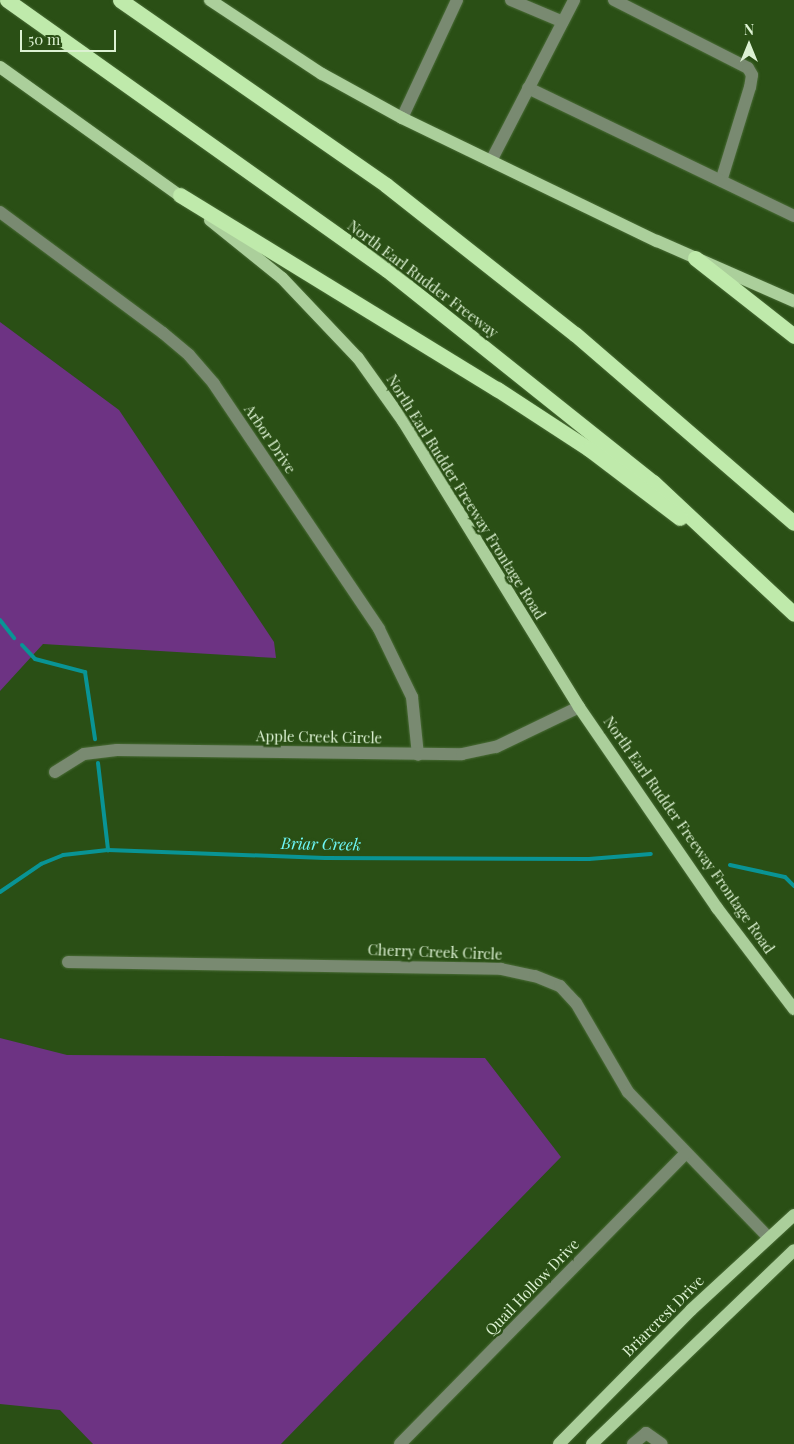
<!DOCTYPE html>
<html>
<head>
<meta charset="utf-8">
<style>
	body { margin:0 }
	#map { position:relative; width:794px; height:1444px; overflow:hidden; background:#2a4f15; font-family:"Playfair Display",serif }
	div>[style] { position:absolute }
	.green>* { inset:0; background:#6d3383 }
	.stream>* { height:4px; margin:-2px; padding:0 2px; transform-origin:2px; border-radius:2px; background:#099495 }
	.roads { filter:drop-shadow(0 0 1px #4a6c37) drop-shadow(0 0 1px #4a6c37) }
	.minor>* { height:12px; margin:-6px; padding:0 6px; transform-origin:6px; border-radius:6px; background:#798a71 }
	.major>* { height:12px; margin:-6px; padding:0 6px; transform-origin:6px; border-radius:6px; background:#abcf9b }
	.highway>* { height:15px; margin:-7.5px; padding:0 7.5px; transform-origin:7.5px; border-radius:7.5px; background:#bfeaab }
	span { translate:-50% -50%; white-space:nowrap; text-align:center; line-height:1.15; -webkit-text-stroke:5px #2a4f15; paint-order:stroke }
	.street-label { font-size:15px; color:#dcf1d2 }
	.water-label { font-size:16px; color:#6ef8f9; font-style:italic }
	.north { position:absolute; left:724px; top:20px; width:50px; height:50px; -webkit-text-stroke:4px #2a4f15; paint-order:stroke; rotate:0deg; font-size:14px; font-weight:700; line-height:20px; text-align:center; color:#dcf1d2 }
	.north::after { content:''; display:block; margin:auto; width:18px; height:22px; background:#dcf1d2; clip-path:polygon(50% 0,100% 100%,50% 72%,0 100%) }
	.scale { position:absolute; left:20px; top:30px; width:96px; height:22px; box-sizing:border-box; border:2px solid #dcf1d2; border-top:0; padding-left:6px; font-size:15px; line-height:18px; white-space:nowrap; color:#dcf1d2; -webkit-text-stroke:4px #2a4f15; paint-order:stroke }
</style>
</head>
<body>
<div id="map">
	<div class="green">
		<i style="clip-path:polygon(0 322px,119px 410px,274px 642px,276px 658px,43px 644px,0 691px)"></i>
		<i style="clip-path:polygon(0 1038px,67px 1055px,485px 1058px,561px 1157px,281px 1444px,93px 1444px,60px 1410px,0 1404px)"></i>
	</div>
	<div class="stream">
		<i style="left:0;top:620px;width:23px;rotate:52deg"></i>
		<i style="left:22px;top:645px;width:19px;rotate:47deg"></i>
		<i style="left:35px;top:659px;width:52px;rotate:14.6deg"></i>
		<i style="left:85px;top:672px;width:68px;rotate:81.5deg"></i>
		<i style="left:98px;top:763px;width:88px;rotate:83.4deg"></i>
		<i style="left:730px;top:865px;width:56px;rotate:12.3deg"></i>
		<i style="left:785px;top:877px;width:13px;rotate:45deg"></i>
		<i style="left:0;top:892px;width:50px;rotate:-34.3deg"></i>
		<i style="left:41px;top:864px;width:24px;rotate:-22deg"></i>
		<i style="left:63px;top:855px;width:45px;rotate:-6.3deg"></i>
		<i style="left:108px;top:850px;width:217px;rotate:2.1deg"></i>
		<i style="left:325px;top:858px;width:264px;rotate:0.2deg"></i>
		<i style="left:589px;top:859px;width:62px;rotate:-4.6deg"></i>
	</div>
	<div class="roads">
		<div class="minor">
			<i style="left:511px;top:0;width:56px;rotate:22.9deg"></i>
			<i style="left:614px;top:0;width:150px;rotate:26.9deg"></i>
			<i style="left:748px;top:68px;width:8px;rotate:60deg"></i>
			<i style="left:752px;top:75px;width:12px;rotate:99deg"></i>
			<i style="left:750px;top:87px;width:98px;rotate:107.1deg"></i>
			<i style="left:528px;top:88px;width:295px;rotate:25.7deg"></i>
			<i style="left:402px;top:118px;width:130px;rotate:-65deg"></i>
			<i style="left:491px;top:161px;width:181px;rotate:-62.7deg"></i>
			<i style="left:0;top:212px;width:203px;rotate:36.6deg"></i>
			<i style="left:163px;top:333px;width:34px;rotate:40deg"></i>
			<i style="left:189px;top:355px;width:38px;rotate:49deg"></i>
			<i style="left:214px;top:384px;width:295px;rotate:56deg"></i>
			<i style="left:379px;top:629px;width:76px;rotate:64.1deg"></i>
			<i style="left:412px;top:697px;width:58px;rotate:84.1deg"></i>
			<i style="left:55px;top:772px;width:34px;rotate:-32deg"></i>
			<i style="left:84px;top:754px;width:33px;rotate:-7deg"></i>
			<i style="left:117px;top:750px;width:345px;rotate:0.7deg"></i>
			<i style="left:462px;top:754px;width:35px;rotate:-12deg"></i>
			<i style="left:496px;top:747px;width:92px;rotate:-25.7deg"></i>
			<i style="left:68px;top:962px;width:433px;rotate:0.9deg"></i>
			<i style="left:501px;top:969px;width:35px;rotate:12deg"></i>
			<i style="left:535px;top:976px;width:27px;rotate:22deg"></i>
			<i style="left:560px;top:986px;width:23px;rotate:47deg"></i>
			<i style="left:576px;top:1003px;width:103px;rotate:59.7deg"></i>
			<i style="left:628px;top:1092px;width:202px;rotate:46deg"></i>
			<i style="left:400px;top:1444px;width:408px;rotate:-45.5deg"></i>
			<i style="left:633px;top:1444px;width:17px;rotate:-40deg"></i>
			<i style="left:646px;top:1433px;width:19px;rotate:35deg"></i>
		</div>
		<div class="major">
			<i style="left:210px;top:0;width:134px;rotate:33.5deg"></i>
			<i style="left:322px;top:74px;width:91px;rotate:28.8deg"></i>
			<i style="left:402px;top:118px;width:283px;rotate:25.8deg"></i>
			<i style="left:657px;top:241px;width:150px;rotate:23.7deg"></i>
			<i style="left:0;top:67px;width:230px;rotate:35.6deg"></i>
			<i style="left:210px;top:220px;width:92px;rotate:38.9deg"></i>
			<i style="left:282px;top:278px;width:110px;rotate:46.5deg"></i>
			<i style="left:358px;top:358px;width:77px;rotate:54.5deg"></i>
			<i style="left:403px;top:421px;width:336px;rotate:58.4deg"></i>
			<i style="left:579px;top:707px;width:244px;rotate:55.5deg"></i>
			<i style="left:717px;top:908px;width:127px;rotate:52.7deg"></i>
			<i style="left:559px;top:1444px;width:188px;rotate:-45.4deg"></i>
			<i style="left:691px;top:1310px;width:140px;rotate:-42.7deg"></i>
			<i style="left:592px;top:1444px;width:280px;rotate:-43.8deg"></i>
		</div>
		<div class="highway">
			<i style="left:7px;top:0;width:466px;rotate:35.4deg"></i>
			<i style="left:387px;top:270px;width:340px;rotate:38.6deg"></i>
			<i style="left:653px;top:482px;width:193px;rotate:43.1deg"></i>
			<i style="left:120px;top:0;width:324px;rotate:34.8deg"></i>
			<i style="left:386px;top:185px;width:241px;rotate:38.3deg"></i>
			<i style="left:575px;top:334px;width:289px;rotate:40.8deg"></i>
			<i style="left:180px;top:195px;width:372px;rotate:31.5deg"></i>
			<i style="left:497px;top:389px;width:110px;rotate:33.1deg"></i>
			<i style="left:589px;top:449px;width:114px;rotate:37.2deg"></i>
			<i style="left:695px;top:258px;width:126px;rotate:38.2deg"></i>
		</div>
	</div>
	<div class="street-label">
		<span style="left:423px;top:279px;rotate:37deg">North Earl Rudder Freeway</span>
		<span style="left:270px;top:439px;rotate:56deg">Arbor Drive</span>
		<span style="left:466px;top:497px;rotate:58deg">North Earl Rudder Freeway Frontage Road</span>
		<span style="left:319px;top:737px;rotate:1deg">Apple Creek Circle</span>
		<span style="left:689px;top:835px;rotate:55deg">North Earl Rudder Freeway Frontage Road</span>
		<span style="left:435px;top:952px;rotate:2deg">Cherry Creek Circle</span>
		<span style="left:532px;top:1287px;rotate:-46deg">Quail Hollow Drive</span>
		<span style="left:663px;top:1316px;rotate:-45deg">Briarcrest Drive</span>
	</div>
	<div class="water-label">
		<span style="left:321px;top:844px;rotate:1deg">Briar Creek</span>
	</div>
	<div class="north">N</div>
	<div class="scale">50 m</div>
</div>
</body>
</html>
